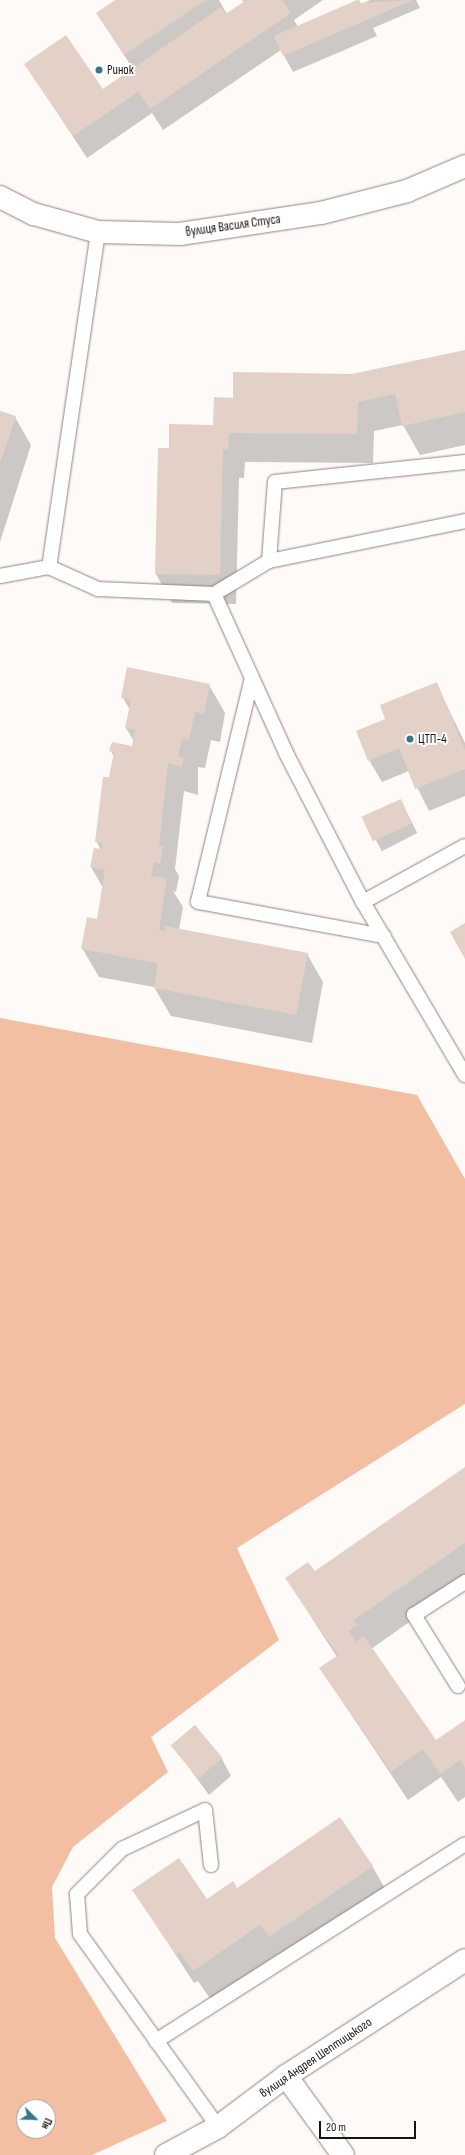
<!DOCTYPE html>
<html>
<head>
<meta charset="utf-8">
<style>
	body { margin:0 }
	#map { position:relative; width:465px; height:2155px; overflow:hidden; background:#fefaf8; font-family:"Sofia Sans Condensed",sans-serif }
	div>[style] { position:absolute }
	.green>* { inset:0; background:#f3bfa3 }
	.shadow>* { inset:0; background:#0003; transform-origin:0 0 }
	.building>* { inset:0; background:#e3d1c7; transform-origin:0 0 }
	.roads { filter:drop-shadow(0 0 1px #94837a) drop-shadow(0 0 1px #94837a) }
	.service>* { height:14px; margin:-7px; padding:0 7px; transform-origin:7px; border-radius:7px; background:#fff }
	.minor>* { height:22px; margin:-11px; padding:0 11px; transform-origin:11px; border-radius:11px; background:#fff }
	.dots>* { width:11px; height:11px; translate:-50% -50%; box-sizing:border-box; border:2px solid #fff; border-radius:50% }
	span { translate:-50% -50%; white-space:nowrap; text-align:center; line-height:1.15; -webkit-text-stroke:4px #fff; paint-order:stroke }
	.poi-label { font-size:13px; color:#1a1411 }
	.left { translate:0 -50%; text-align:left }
	.street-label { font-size:13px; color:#1a1411 }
	.north { position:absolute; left:16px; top:2099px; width:40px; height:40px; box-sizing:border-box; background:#fff; border:1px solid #a3a1a0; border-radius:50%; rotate:113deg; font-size:11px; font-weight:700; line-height:16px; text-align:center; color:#1a1411 }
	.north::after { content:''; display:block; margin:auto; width:14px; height:18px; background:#38768c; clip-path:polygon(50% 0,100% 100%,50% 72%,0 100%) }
	.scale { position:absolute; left:319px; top:2121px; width:97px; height:18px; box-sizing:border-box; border:2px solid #1a1411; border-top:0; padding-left:5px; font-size:12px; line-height:14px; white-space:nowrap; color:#1a1411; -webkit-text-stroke:3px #fff; paint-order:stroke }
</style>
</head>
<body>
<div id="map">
	<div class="green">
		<i style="clip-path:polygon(evenodd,0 1018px,417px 1095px,465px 1179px,465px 1404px,237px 1548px,279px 1640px,151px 1737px,168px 1772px,73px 1847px,52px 1887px,55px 1938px,167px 2121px,92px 2155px,0 2155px,0 1018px,24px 2107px,48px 2107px,48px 2131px,24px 2131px,24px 2107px)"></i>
	</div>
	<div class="shadow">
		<i style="clip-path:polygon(117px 0,219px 0,227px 14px,244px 2px,242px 0,323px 0,294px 20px,298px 27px,359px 0,361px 4px,370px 0,416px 0,420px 8px,373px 28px,377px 36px,293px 72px,281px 50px,163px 130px,152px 113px,87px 158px,25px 64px,102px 90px,133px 69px,97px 13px)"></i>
		<i style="clip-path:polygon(465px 351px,465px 445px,420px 455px,403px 425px,374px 431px,373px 463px,245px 462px,244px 478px,239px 478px,236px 604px,172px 603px,156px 574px,170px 450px,214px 426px,234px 399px)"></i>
		<i style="clip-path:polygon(0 412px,15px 417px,31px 445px,0 542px)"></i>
		<i style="clip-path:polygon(436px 683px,465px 743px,465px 796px,429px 811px,409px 771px,382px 782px,369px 760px,387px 719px)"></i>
		<i style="clip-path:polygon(209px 685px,225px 713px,220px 742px,211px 740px,205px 768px,198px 767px,198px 795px,184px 791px,175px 869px,179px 876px,176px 892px,173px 891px,183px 907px,179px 930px,307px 954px,323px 982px,312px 1043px,171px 1016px,154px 987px,99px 977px,82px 948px,98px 920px,103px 888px,91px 867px,101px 850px,96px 841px,114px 757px,111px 751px,133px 748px,134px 741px,126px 728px,130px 710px,123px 698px)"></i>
		<i style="left:401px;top:801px;width:36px;height:40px;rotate:63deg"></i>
		<i style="clip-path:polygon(465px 1469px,465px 1583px,371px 1649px,436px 1742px,465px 1721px,465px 1797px,458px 1802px,441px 1777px,408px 1800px,320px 1668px,337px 1657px,286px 1578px,314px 1573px)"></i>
		<i style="clip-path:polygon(173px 1746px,222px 1759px,231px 1776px,209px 1795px)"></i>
		<i style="clip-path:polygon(372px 1866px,389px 1895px,286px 1966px,278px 1954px,211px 2000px,198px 1981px,194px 1983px,134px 1891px,207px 1900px,237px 1889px)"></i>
	</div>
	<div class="building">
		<i style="clip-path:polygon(115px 0,206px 0,124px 55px,96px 13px)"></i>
		<i style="clip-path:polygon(246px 0,282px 0,291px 13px,150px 109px,138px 92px,73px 136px,24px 64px,66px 35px,103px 89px,221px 7px,226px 14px)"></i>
		<i style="clip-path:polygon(357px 0,361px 3px,413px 0,283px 56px,274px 36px)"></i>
		<i style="clip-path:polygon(465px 350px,465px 412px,402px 426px,395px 394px,358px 402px,357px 434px,229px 433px,228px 449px,223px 449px,220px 575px,155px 574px,158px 448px,169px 448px,169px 424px,213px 425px,214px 397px,233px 398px,233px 372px,352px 374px)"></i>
		<i style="clip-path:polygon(0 411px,16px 416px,0 463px)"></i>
		<i style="clip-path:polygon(127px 667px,210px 684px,204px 714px,195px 712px,189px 740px,182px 739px,178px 756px,184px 758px,182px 767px,168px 763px,159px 846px,163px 846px,160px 864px,154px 862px,151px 876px,167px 878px,159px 930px,165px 931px,165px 926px,308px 953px,296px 1015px,154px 988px,158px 963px,81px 949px,87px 917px,97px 919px,105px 870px,90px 867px,94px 848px,102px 849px,102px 843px,95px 842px,103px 777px,109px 777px,114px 752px,109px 751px,112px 742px,132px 746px,135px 730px,125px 728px,131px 700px,121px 698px)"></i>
		<i style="clip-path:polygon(437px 682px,465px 750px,465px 769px,415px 789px,399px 748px,368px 761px,356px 731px,385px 719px,380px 705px)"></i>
		<i style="left:401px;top:799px;width:27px;height:43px;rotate:66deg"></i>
		<i style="clip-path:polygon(465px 923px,465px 959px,450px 932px)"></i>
		<i style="clip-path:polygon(465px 1467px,465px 1543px,354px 1620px,357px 1625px,348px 1631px,356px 1642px,364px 1636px,436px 1740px,465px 1720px,465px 1768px,460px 1760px,440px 1774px,423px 1749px,391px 1772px,319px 1668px,338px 1655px,285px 1578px,308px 1562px,315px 1571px)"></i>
		<i style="left:195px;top:1725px;width:43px;height:32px;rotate:50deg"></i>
		<i style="clip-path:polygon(340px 1817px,373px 1866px,269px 1937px,260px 1925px,193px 1971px,180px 1952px,176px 1955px,132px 1890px,179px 1858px,207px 1899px,233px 1881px,237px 1888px)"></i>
	</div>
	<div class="roads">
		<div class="service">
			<i style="left:98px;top:232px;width:339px;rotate:98.3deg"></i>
			<i style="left:49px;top:567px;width:54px;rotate:24.2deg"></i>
			<i style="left:98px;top:589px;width:116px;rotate:2.5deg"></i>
			<i style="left:214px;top:594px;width:175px;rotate:65.6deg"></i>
			<i style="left:286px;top:753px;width:168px;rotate:62.7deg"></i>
			<i style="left:363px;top:902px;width:201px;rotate:59.5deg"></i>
			<i style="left:269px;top:561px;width:200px;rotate:-11.5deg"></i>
			<i style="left:0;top:576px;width:50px;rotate:-10.4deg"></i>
			<i style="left:214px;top:594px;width:64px;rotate:-31deg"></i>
			<i style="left:269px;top:561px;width:79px;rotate:-85.7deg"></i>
			<i style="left:275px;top:482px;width:191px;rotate:-6deg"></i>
			<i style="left:252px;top:678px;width:230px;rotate:103.6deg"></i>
			<i style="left:198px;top:902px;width:189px;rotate:10.4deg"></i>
			<i style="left:363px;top:902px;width:116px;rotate:-28.8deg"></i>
			<i style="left:458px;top:1686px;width:84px;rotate:-121.8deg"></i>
			<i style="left:414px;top:1615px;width:61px;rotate:-32.9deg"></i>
			<i style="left:211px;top:1865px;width:55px;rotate:-96.2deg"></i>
			<i style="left:205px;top:1810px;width:92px;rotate:154.8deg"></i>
			<i style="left:122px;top:1849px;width:64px;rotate:135deg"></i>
			<i style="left:77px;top:1894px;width:40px;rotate:85.7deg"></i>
			<i style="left:80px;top:1934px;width:237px;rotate:54.4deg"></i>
			<i style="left:156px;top:2041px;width:366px;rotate:-32.5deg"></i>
		</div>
		<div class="minor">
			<i style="left:0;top:197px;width:38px;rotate:27deg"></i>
			<i style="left:34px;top:214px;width:66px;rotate:15.7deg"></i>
			<i style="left:98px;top:232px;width:82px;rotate:1.4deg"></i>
			<i style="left:180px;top:234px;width:143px;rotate:-8.5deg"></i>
			<i style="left:321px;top:213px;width:89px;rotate:-14.3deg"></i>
			<i style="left:407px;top:191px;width:63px;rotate:-23.3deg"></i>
			<i style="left:286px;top:2076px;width:97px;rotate:54.2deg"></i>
			<i style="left:166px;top:2155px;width:59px;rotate:-28.3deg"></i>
			<i style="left:218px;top:2127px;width:85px;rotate:-36.9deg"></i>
			<i style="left:286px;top:2076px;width:213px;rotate:-32.9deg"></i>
		</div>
	</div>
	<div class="dots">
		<i style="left:99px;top:70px;background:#38768c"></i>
		<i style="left:410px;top:739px;background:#38768c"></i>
	</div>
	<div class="poi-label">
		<span class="left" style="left:107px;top:70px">Ринок</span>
		<span class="left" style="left:418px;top:739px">ЦТП-4</span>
	</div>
	<div class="street-label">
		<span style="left:233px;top:226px;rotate:-8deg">вулиця Василя Стуса</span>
		<span style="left:316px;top:2058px;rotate:-34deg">вулиця Андрея Шептицького</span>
	</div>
	<div class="north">Пн</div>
	<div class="scale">20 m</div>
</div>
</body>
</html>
